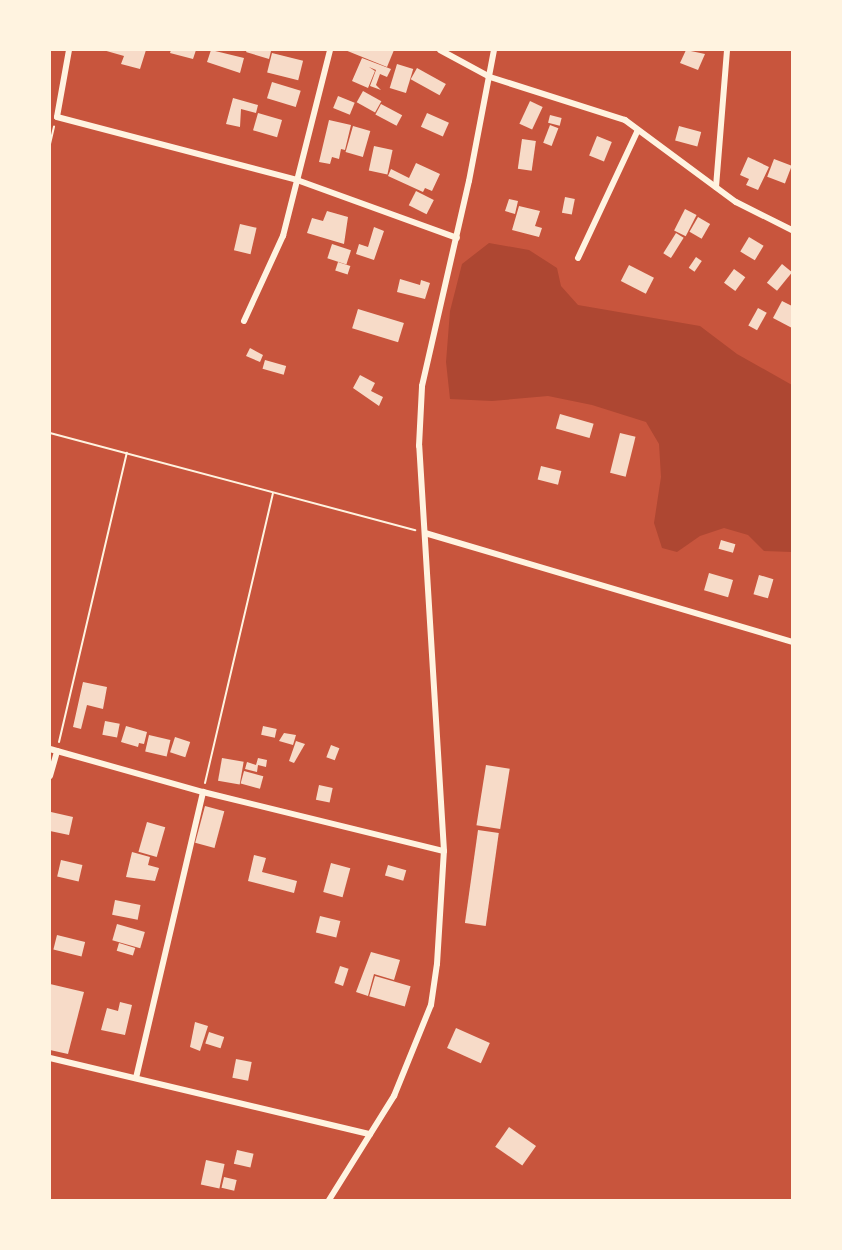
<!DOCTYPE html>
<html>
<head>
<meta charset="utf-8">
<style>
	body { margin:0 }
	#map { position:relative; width:842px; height:1250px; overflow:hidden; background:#c8553d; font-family:Poppins,sans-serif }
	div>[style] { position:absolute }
	.green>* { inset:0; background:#ae4732 }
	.building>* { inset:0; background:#f7dbc8; transform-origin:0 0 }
	.path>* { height:2px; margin:-1px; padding:0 1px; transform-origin:1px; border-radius:1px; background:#fff3e0 }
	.minor>* { height:6px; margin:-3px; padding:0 3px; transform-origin:3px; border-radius:3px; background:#fff3e0 }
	span { translate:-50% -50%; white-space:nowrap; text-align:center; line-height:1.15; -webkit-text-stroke:6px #fff3e0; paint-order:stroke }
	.frame { position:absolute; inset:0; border:51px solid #fff3e0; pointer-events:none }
</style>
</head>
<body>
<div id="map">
	<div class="green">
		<i style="clip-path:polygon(489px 243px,529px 250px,557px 268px,561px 286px,578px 305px,700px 326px,737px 354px,792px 385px,792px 552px,764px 551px,748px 535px,724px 528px,700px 536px,677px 552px,662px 548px,654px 523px,661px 477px,659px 444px,646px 422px,592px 405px,548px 396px,492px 401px,450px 399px,446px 362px,450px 311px,462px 264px)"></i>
	</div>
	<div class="building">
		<i style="clip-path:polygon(103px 50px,146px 50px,140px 69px,121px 64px,124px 56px)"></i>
		<i style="clip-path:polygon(171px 50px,196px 50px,193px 59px,170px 53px)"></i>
		<i style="clip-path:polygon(211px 50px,244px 58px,240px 73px,207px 62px)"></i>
		<i style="clip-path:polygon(247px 50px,267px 50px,271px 51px,269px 59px,246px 52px)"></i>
		<i style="clip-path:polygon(345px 50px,394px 50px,387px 67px)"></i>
		<i style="clip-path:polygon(686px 50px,705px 54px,698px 70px,680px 63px)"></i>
		<i style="left:272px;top:53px;width:32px;height:20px;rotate:14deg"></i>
		<i style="clip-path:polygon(362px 58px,391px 69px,387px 77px,380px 74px,376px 85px,381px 90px,370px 86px,376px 70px,369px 67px,375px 71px,368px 88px,352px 81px)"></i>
		<i style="left:397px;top:64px;width:17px;height:25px;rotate:17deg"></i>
		<i style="left:417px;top:68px;width:33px;height:13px;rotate:29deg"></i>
		<i style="left:272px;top:82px;width:30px;height:17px;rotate:17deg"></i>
		<i style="left:363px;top:91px;width:21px;height:13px;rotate:29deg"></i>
		<i style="left:338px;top:96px;width:18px;height:13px;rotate:22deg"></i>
		<i style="clip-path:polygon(233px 98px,258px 105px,256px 113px,241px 109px,240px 127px,226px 124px)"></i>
		<i style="left:530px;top:101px;width:14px;height:25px;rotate:25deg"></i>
		<i style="left:381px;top:104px;width:24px;height:12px;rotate:28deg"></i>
		<i style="left:258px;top:113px;width:25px;height:18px;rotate:16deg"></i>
		<i style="left:427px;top:113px;width:24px;height:15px;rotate:24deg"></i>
		<i style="left:550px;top:115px;width:12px;height:8px;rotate:14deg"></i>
		<i style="clip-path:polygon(329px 120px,351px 125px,345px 150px,341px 149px,339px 159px,332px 157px,330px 164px,319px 162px)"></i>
		<i style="left:550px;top:125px;width:9px;height:19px;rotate:21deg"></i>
		<i style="left:353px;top:126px;width:18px;height:27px;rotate:16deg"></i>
		<i style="left:679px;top:126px;width:23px;height:15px;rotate:15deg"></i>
		<i style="left:597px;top:136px;width:16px;height:21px;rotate:22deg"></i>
		<i style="left:522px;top:139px;width:14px;height:30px;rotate:8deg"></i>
		<i style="left:374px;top:146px;width:19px;height:25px;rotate:12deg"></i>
		<i style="clip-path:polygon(748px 157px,769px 167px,758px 190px,746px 185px,749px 179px,740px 175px)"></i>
		<i style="left:774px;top:159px;width:19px;height:19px;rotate:21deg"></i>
		<i style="clip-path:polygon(416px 163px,440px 174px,432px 191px,425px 188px,423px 192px,388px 176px,391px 169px,409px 178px)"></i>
		<i style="left:416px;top:191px;width:20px;height:16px;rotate:27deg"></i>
		<i style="left:565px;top:197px;width:10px;height:16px;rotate:11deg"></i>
		<i style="clip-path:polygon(509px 199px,518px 201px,515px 214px,505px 211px)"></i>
		<i style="clip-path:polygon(519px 206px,540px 211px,535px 226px,542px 228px,539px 237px,512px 230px)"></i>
		<i style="left:685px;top:209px;width:13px;height:24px;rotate:27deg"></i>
		<i style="clip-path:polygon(327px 211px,348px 217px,344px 244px,307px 233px,312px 218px,323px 221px)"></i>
		<i style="left:698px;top:217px;width:14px;height:17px;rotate:30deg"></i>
		<i style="left:240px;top:224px;width:17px;height:27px;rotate:13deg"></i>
		<i style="clip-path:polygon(374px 227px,384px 231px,374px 260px,356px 254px,359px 244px,368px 247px)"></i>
		<i style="left:676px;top:233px;width:9px;height:24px;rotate:32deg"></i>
		<i style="left:749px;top:237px;width:17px;height:17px;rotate:31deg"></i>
		<i style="left:332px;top:244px;width:20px;height:15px;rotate:18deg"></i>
		<i style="left:696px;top:257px;width:7px;height:13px;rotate:34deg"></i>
		<i style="left:338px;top:262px;width:13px;height:9px;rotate:18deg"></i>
		<i style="left:782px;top:264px;width:13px;height:24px;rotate:39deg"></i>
		<i style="left:629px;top:265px;width:28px;height:18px;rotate:27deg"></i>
		<i style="left:734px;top:269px;width:14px;height:17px;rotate:36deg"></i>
		<i style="clip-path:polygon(400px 279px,420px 285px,421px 280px,430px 283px,425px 299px,397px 292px)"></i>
		<i style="clip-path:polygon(782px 301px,792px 306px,792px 328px,773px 318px)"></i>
		<i style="left:758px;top:308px;width:10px;height:20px;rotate:29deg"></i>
		<i style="left:358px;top:309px;width:48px;height:20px;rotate:17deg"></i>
		<i style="clip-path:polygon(250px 348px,263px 355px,260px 362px,246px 356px)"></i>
		<i style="left:265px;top:360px;width:22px;height:9px;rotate:16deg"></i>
		<i style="clip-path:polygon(360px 375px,375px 383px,371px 391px,383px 397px,379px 406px,353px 388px)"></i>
		<i style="left:560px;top:414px;width:35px;height:15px;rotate:16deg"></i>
		<i style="left:620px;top:433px;width:16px;height:41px;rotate:14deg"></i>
		<i style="left:541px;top:466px;width:21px;height:14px;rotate:14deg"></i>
		<i style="left:721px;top:540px;width:15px;height:9px;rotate:16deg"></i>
		<i style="left:709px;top:573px;width:25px;height:18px;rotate:16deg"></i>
		<i style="left:759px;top:575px;width:15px;height:20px;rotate:16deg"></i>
		<i style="clip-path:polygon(83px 682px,107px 687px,103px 709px,87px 705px,81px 729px,73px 727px)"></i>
		<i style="left:105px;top:721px;width:15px;height:14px;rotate:11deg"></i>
		<i style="clip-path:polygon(126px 726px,147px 732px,144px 744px,139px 743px,138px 747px,121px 742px)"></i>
		<i style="left:263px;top:726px;width:14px;height:9px;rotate:12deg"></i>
		<i style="clip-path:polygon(284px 733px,296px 735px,293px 745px,279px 741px)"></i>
		<i style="left:149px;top:735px;width:22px;height:17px;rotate:13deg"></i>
		<i style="left:175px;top:737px;width:16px;height:16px;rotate:18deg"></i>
		<i style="clip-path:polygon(296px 741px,305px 744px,294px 763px,289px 761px)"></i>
		<i style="left:331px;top:745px;width:9px;height:13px;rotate:21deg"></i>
		<i style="left:222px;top:758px;width:22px;height:23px;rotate:10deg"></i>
		<i style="clip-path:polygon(258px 758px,267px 760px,266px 767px,258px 765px,257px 772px,245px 769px,247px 762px,256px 765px)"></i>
		<i style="left:486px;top:765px;width:24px;height:61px;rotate:9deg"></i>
		<i style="left:244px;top:771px;width:20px;height:13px;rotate:15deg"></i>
		<i style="left:319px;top:785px;width:14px;height:15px;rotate:12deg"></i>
		<i style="left:205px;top:806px;width:20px;height:38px;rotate:15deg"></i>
		<i style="clip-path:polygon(51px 812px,73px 817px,69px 835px,50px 831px)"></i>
		<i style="left:147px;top:822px;width:19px;height:31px;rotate:16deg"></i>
		<i style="left:478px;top:830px;width:21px;height:94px;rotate:8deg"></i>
		<i style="clip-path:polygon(132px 852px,150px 857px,148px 865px,159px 868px,155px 881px,126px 877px)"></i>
		<i style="clip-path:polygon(254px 855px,266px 858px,262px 872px,297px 881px,294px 893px,248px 881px)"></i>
		<i style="left:61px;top:860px;width:22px;height:17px;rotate:13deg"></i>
		<i style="left:331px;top:863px;width:20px;height:30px;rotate:15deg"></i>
		<i style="left:388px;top:865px;width:19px;height:11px;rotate:16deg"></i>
		<i style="left:115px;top:900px;width:26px;height:15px;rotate:11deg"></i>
		<i style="left:320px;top:916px;width:21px;height:17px;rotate:14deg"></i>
		<i style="left:117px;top:924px;width:29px;height:17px;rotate:16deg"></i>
		<i style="left:57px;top:935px;width:29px;height:15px;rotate:14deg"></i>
		<i style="left:119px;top:943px;width:17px;height:8px;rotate:17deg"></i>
		<i style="clip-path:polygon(371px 952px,400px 960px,394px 980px,374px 974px,368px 996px,356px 992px)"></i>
		<i style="left:340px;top:966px;width:9px;height:18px;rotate:18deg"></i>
		<i style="left:375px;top:976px;width:37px;height:21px;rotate:16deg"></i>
		<i style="clip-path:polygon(50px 984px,84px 992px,68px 1054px,50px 1050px)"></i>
		<i style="clip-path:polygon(120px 1002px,132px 1005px,125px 1035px,101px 1030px,107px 1008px,118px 1011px)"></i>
		<i style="clip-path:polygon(195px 1022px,208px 1026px,200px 1051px,190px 1047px)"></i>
		<i style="left:456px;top:1028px;width:37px;height:22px;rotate:24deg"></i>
		<i style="left:209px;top:1032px;width:16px;height:12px;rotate:18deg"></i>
		<i style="left:236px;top:1059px;width:16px;height:19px;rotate:11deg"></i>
		<i style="left:509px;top:1127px;width:33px;height:24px;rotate:35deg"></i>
		<i style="left:237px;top:1150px;width:17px;height:14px;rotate:13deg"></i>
		<i style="left:206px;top:1160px;width:19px;height:25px;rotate:12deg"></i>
		<i style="left:224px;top:1177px;width:13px;height:11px;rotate:13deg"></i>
	</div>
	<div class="path">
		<i style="left:50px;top:144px;width:18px;rotate:-77deg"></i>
		<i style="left:50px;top:433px;width:378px;rotate:14.9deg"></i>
		<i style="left:59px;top:742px;width:297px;rotate:-76.8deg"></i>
		<i style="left:205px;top:783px;width:297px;rotate:-76.8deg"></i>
	</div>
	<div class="minor">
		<i style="left:69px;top:50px;width:68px;rotate:100.2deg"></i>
		<i style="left:57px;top:117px;width:248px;rotate:14.7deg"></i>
		<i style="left:297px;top:180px;width:170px;rotate:19.9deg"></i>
		<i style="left:440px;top:50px;width:57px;rotate:28.4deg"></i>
		<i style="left:490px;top:77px;width:142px;rotate:17.7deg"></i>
		<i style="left:625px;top:120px;width:138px;rotate:36.5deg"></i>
		<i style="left:736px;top:202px;width:63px;rotate:26.6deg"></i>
		<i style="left:716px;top:187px;width:137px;rotate:-85.4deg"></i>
		<i style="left:578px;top:258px;width:141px;rotate:-64.9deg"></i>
		<i style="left:244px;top:321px;width:94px;rotate:-65.4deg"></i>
		<i style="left:283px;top:236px;width:192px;rotate:-75.8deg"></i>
		<i style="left:425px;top:533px;width:383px;rotate:16.5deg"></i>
		<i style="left:50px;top:749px;width:159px;rotate:15.7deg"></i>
		<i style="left:203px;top:792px;width:248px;rotate:13.8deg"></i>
		<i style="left:50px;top:776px;width:26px;rotate:-74deg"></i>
		<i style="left:50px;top:1058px;width:329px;rotate:13.4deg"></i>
		<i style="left:136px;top:1078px;width:294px;rotate:-76.8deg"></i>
		<i style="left:329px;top:1200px;width:123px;rotate:-58deg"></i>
		<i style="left:394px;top:1096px;width:98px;rotate:-67.9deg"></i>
		<i style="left:431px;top:1005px;width:41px;rotate:-81.7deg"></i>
		<i style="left:437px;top:964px;width:113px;rotate:-86.5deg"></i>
		<i style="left:444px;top:851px;width:406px;rotate:-93.5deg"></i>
		<i style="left:419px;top:446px;width:60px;rotate:-87.1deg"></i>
		<i style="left:422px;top:386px;width:210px;rotate:-77.1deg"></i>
		<i style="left:469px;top:181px;width:133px;rotate:-79.2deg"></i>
	</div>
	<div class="frame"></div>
</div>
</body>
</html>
